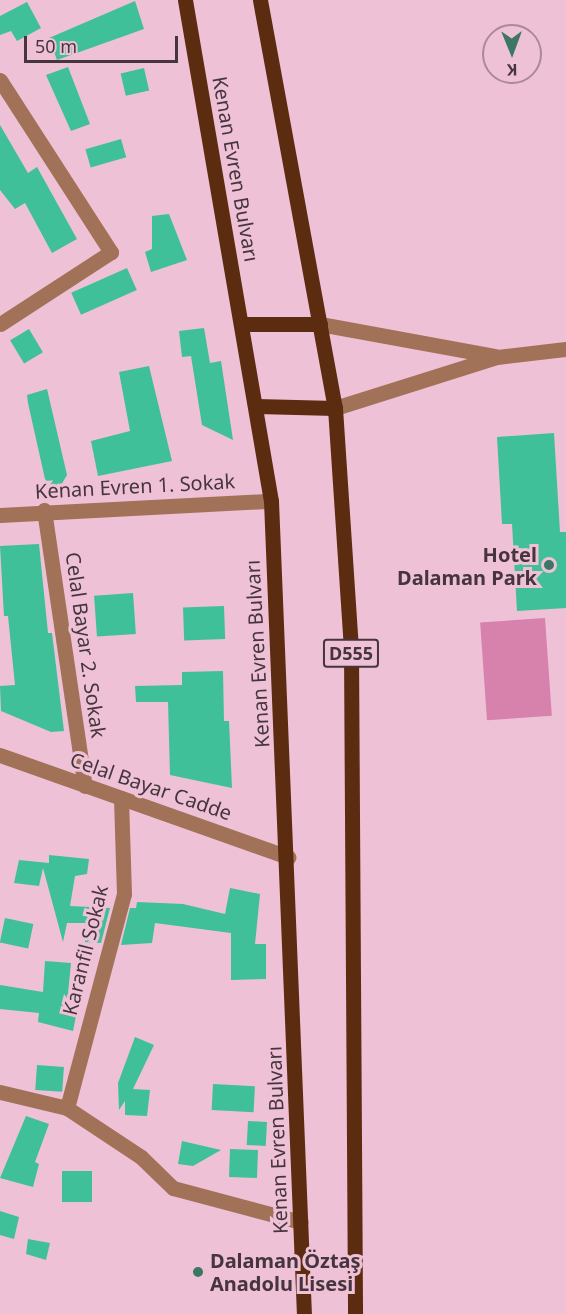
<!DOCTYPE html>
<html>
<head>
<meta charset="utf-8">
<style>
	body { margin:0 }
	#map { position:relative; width:566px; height:1314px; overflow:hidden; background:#eec1d6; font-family:"Noto Sans",sans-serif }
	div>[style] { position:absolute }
	.green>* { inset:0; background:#d781ad; transform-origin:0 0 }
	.building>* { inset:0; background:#3fc098; transform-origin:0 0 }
	.minor>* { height:15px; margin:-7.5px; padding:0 7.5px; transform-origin:7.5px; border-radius:7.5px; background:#a17158 }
	.major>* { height:15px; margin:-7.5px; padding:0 7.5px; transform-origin:7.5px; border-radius:7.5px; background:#5c2c10 }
	.dots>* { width:16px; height:16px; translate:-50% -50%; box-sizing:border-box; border:3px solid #eec1d6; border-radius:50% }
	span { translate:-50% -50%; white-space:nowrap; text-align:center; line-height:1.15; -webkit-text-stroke:6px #eec1d6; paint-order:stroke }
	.shield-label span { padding:2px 4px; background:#eec1d6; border:2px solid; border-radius:4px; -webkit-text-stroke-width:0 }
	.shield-label { font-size:18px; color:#46353d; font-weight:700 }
	.street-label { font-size:20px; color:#46353d }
	.poi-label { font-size:20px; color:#46353d; font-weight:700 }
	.right { translate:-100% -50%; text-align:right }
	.left { translate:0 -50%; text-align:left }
	.north { position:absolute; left:482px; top:24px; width:60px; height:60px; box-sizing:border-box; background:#eec1d6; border:2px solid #ab8999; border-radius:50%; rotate:179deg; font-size:16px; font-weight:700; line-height:24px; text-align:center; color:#46353d }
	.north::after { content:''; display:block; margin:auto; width:21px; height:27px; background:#3b7762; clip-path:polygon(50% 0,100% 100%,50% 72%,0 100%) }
	.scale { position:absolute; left:24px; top:36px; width:154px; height:27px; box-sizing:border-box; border:3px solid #46353d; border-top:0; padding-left:8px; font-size:18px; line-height:21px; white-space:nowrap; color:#46353d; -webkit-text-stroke:4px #eec1d6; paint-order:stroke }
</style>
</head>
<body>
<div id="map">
	<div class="green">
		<i style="left:545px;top:618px;width:98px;height:65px;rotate:86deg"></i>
	</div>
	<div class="building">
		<i style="clip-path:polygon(135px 1px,144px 29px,57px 60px,49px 38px)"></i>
		<i style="clip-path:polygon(27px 2px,41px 28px,17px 41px,11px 31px,0 35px,0 16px)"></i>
		<i style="clip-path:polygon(68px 67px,90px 124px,71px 131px,46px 75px)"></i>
		<i style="left:144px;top:68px;width:23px;height:24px;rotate:77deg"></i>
		<i style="clip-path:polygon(0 125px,28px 173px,37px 167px,77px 239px,52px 253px,25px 203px,15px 209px,0 190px)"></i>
		<i style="left:121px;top:139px;width:19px;height:37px;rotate:74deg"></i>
		<i style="clip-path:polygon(169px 214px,187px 260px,151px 272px,145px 252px,152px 249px,152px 216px)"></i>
		<i style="left:127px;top:268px;width:24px;height:61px;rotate:66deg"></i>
		<i style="clip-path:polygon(204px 328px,210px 363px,221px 361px,233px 440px,202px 425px,191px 356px,182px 357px,179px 331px)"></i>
		<i style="left:29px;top:329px;width:27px;height:22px;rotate:59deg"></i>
		<i style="clip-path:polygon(149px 366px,172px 461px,98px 476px,91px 441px,130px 431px,119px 372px)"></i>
		<i style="clip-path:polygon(47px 389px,67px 475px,57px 492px,45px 479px,28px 403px,27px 395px)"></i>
		<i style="clip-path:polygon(554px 433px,560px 532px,566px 532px,566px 608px,517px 611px,512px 524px,502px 524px,497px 437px)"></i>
		<i style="clip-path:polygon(39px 544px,48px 633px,52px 633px,64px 731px,51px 732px,1px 711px,0 686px,15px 685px,8px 616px,4px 616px,0 546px)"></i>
		<i style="left:133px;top:593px;width:41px;height:39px;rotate:86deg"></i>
		<i style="left:224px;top:606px;width:33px;height:41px;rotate:88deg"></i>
		<i style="clip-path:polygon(223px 671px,224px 721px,229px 721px,232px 788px,170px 775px,168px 702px,136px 702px,135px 686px,182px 685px,182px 672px)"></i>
		<i style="clip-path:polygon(49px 855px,89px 859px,87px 874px,75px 876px,70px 906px,110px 908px,101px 943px,85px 942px,86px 923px,67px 923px,63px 942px,43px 868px,39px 886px,14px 883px,19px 860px,49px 863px)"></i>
		<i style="clip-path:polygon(230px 888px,260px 894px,255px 944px,266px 944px,266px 979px,231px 980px,231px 933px,155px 923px,152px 943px,121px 945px,130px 908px,136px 908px,137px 902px,183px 904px,225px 914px)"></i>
		<i style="left:5px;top:918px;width:29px;height:25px;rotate:12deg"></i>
		<i style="clip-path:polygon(45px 961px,71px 963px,67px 1004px,78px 1006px,73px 1031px,38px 1022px,39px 1013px,0 1009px,0 985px,43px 992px)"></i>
		<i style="clip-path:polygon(135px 1037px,154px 1045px,133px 1089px,150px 1090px,147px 1116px,125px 1115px,125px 1101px,119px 1110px,118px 1083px)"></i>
		<i style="left:37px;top:1065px;width:27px;height:25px;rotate:4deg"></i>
		<i style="left:213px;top:1084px;width:42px;height:26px;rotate:3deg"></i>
		<i style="clip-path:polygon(26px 1116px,49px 1124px,35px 1162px,39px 1164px,33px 1187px,0 1178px)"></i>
		<i style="left:248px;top:1121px;width:19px;height:24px;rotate:3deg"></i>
		<i style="clip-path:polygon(182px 1141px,221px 1150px,193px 1166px,178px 1164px)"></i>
		<i style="left:230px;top:1149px;width:28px;height:28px;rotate:2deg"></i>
		<i style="left:62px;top:1171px;width:30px;height:31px"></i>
		<i style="clip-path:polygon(0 1211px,19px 1217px,14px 1239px,0 1235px)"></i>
		<i style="clip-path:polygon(28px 1239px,50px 1243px,46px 1260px,26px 1254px)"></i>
	</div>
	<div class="minor">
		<i style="left:0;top:80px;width:205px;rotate:57.2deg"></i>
		<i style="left:111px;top:252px;width:132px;rotate:147deg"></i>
		<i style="left:320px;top:324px;width:177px;rotate:10.4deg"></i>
		<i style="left:335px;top:408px;width:170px;rotate:-17.5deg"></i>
		<i style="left:497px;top:357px;width:69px;rotate:-6.6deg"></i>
		<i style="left:44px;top:510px;width:279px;rotate:81.6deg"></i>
		<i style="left:0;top:515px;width:271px;rotate:-3deg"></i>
		<i style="left:0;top:755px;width:306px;rotate:19.5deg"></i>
		<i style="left:0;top:1092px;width:69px;rotate:13.4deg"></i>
		<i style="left:67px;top:1108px;width:89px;rotate:33.5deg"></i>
		<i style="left:141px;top:1157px;width:45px;rotate:44.1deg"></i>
		<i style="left:173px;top:1188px;width:132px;rotate:14.9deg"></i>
		<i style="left:67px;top:1108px;width:221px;rotate:-75.1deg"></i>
		<i style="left:124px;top:894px;width:96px;rotate:-91.8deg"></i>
	</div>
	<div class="major">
		<i style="left:185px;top:0;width:508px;rotate:80.26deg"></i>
		<i style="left:271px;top:501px;width:814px;rotate:87.68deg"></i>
		<i style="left:260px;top:0;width:415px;rotate:79.6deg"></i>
		<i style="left:335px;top:408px;width:244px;rotate:86.2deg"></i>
		<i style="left:351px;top:651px;width:663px;rotate:89.65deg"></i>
		<i style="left:242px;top:324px;width:78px"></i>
		<i style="left:256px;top:406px;width:79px;rotate:1.5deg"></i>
	</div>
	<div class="dots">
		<i style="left:549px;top:565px;background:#3b7762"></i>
		<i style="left:198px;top:1272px;background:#3b7762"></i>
	</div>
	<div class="shield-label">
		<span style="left:351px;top:653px">D555</span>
	</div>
	<div class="street-label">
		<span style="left:236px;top:169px;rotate:80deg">Kenan Evren Bulvarı</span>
		<span style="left:135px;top:486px;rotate:-3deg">Kenan Evren 1. Sokak</span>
		<span style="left:86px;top:645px;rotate:82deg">Celal Bayar 2. Sokak</span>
		<span style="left:257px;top:654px;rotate:-93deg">Kenan Evren Bulvarı</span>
		<span style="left:151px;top:786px;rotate:19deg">Celal Bayar Cadde</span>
		<span style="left:85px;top:950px;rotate:-76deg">Karanfil Sokak</span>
		<span style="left:277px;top:1140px;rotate:-92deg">Kenan Evren Bulvarı</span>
	</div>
	<div class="poi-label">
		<span class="right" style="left:537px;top:566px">Hotel<br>Dalaman Park</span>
		<span class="left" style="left:210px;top:1272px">Dalaman Öztaş<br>Anadolu Lisesi</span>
	</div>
	<div class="north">K</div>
	<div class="scale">50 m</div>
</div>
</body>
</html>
